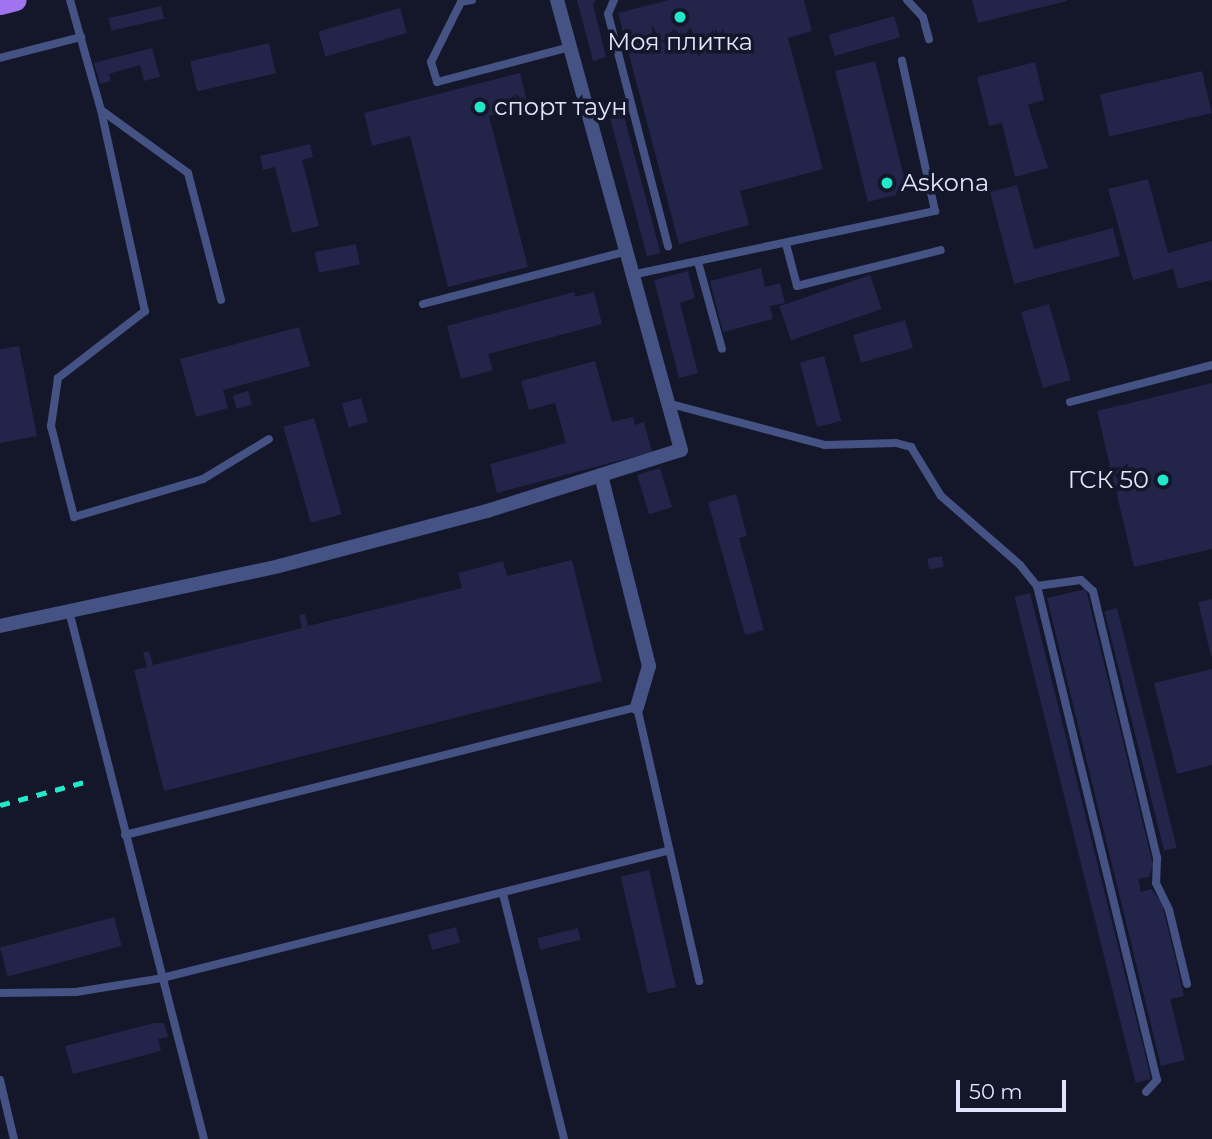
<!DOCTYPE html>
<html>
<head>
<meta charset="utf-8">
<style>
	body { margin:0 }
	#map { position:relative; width:1212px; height:1139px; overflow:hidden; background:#14162a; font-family:Montserrat,sans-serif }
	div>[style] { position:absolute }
	.building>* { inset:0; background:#222449; transform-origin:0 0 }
	.lane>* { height:8px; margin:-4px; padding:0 4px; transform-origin:4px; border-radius:4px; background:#445284 }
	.street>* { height:14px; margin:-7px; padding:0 7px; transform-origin:7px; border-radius:7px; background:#445284 }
	.primary>* { height:21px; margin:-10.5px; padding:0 10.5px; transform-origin:10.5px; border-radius:10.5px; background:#a173f0 }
	.rail>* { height:4.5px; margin-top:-2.25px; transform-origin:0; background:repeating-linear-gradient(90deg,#20e8c8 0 10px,transparent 0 19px) }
	.dots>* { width:19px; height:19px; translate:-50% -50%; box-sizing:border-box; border:4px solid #14162a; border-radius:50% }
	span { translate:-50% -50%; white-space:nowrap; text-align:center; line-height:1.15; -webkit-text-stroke:7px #14162a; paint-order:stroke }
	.poi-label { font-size:24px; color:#e0e4fc }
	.left { translate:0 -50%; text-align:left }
	.right { translate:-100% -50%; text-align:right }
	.scale { position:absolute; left:956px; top:1080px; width:110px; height:32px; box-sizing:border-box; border:4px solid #e0e4fc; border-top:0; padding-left:9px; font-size:21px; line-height:24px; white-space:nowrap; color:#e0e4fc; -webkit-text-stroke:5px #14162a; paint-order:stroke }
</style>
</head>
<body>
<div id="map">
	<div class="building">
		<i style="clip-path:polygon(577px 0,596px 0,593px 4px,606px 57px,593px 61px)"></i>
		<i style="clip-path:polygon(669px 0,804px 0,812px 31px,788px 38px,823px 169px,740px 191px,749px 225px,679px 244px,618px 13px)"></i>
		<i style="clip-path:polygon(972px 0,1067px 0,1067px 1px,978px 23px)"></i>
		<i style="left:161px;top:6px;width:13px;height:54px;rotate:77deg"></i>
		<i style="left:400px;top:8px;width:26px;height:85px;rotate:74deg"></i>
		<i style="left:894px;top:16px;width:22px;height:68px;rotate:74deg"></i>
		<i style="left:269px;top:43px;width:31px;height:81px;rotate:77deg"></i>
		<i style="clip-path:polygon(152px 48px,160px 77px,144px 81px,140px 65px,109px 74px,111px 81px,100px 84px,94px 63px)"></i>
		<i style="left:875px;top:61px;width:135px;height:41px;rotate:76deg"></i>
		<i style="clip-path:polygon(1035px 62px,1044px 100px,1028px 105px,1048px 168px,1015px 177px,1002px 123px,989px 126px,977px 77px)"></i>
		<i style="left:1202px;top:71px;width:43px;height:105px;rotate:77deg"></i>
		<i style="clip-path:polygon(520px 73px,528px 106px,489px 116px,528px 267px,448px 287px,410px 136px,372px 146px,364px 113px)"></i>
		<i style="left:622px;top:109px;width:149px;height:14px;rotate:75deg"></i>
		<i style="clip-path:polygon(310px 144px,313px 157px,302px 160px,319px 226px,292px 233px,275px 167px,263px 170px,260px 156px)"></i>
		<i style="clip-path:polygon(1148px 179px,1168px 253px,1212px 241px,1212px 280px,1178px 289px,1173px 269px,1133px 280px,1108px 189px)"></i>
		<i style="clip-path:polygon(1017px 185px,1034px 249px,1113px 228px,1120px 256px,1014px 284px,990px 192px)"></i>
		<i style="left:356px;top:244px;width:21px;height:42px;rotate:79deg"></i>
		<i style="clip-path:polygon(761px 268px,765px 287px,780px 283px,785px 303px,770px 306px,773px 319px,723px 332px,710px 281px)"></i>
		<i style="clip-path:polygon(688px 271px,695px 298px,680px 303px,698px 373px,679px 378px,654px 280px)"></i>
		<i style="left:870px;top:275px;width:36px;height:96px;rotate:71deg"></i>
		<i style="clip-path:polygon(574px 292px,575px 297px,594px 292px,602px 324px,488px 354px,493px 370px,461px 379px,447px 326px)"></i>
		<i style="left:1049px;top:304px;width:79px;height:29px;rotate:74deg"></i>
		<i style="left:905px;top:320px;width:29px;height:54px;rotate:74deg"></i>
		<i style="clip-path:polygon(299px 327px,310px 366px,223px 390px,228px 408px,196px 417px,180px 359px)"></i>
		<i style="clip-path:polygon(19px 346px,37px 436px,0 443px,0 349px)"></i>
		<i style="left:824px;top:356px;width:67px;height:25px;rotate:75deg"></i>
		<i style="clip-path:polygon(595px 361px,612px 422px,633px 417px,635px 425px,644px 422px,652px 452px,497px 493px,490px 464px,566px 443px,555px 403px,529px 410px,521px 381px)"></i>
		<i style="clip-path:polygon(1212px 383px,1212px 549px,1134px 567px,1097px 411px)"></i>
		<i style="left:248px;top:391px;width:14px;height:16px;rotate:73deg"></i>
		<i style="left:361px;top:398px;width:25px;height:20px;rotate:74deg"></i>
		<i style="left:314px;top:418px;width:100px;height:32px;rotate:74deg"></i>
		<i style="left:660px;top:468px;width:41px;height:24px;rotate:73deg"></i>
		<i style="clip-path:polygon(736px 494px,747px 536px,739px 538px,764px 630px,745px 635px,708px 502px)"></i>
		<i style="left:942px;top:556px;width:11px;height:15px;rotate:80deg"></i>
		<i style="clip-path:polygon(572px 560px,602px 681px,164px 791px,134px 670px,147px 667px,143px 652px,149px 651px,153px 665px,302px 628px,299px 615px,305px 614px,308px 626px,462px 588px,458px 573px,503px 561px,507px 576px)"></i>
		<i style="clip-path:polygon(1086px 589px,1153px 865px,1149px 877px,1138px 879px,1141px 892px,1151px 889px,1162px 903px,1184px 996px,1170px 999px,1185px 1060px,1161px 1066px,1047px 598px)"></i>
		<i style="left:1030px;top:593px;width:501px;height:16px;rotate:76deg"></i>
		<i style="clip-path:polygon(1212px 599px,1212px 656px,1211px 656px,1198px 602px)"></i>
		<i style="left:1117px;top:608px;width:247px;height:13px;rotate:76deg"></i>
		<i style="clip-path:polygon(1212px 669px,1212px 765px,1177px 774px,1154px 683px)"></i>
		<i style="left:649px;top:870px;width:120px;height:29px;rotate:77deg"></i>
		<i style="left:114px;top:917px;width:30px;height:118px;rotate:75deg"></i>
		<i style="left:456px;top:927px;width:16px;height:29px;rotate:75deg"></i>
		<i style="left:578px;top:928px;width:12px;height:42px;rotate:76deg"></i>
		<i style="clip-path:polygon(154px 1023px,164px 1023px,168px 1037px,158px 1039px,161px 1051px,73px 1074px,65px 1046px)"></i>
	</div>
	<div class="lane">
		<i style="left:70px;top:0;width:114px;rotate:74.3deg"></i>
		<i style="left:101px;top:110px;width:206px;rotate:77.7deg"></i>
		<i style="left:145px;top:311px;width:110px;rotate:142.4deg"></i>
		<i style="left:58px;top:378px;width:49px;rotate:98.3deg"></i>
		<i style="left:51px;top:426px;width:94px;rotate:75.8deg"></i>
		<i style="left:74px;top:517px;width:134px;rotate:-16.4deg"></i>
		<i style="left:203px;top:479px;width:77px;rotate:-31.2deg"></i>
		<i style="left:472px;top:0;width:11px;rotate:170deg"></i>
		<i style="left:461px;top:2px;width:67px;rotate:116.6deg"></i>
		<i style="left:431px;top:62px;width:21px;rotate:73deg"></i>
		<i style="left:437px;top:82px;width:138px;rotate:-14.7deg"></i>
		<i style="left:614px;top:0;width:15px;rotate:113deg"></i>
		<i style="left:608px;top:14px;width:240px;rotate:75.5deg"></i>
		<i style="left:907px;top:0;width:23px;rotate:47deg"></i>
		<i style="left:923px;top:17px;width:23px;rotate:75deg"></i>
		<i style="left:0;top:58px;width:84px;rotate:-14.5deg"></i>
		<i style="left:101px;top:110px;width:107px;rotate:35.9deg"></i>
		<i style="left:188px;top:173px;width:131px;rotate:75.4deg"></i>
		<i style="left:786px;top:244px;width:43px;rotate:75.3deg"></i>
		<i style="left:797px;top:286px;width:148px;rotate:-14deg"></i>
		<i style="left:698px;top:262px;width:90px;rotate:74.6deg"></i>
		<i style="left:631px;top:275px;width:311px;rotate:-11.9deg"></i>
		<i style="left:935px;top:211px;width:154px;rotate:-102.4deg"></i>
		<i style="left:423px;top:304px;width:208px;rotate:-14.5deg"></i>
		<i style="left:1070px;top:402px;width:147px;rotate:-14.6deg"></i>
		<i style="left:667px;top:403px;width:163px;rotate:14.9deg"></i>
		<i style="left:825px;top:445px;width:71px;rotate:-1.6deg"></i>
		<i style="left:896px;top:443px;width:16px;rotate:15deg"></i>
		<i style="left:911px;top:447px;width:57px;rotate:58.5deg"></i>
		<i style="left:941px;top:496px;width:105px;rotate:41.1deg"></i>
		<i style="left:1020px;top:565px;width:27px;rotate:51deg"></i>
		<i style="left:1037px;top:586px;width:508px;rotate:76.35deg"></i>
		<i style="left:1157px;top:1080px;width:16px;rotate:133deg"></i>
		<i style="left:1037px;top:586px;width:44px;rotate:-7.8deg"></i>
		<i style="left:1081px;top:580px;width:16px;rotate:43deg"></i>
		<i style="left:1093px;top:591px;width:275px;rotate:76.5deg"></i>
		<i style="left:1157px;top:858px;width:25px;rotate:92deg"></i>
		<i style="left:1156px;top:883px;width:30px;rotate:64deg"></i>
		<i style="left:1169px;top:910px;width:76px;rotate:76.3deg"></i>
		<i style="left:69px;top:611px;width:545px;rotate:75.66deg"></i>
		<i style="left:125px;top:835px;width:528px;rotate:-14.04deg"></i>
		<i style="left:637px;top:707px;width:281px;rotate:77.2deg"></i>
		<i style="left:503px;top:894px;width:252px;rotate:76deg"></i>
		<i style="left:0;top:993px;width:76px;rotate:-0.8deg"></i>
		<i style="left:76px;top:992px;width:87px;rotate:-9.2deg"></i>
		<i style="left:162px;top:978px;width:521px;rotate:-14.12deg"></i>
		<i style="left:0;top:1080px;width:61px;rotate:76.7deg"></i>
	</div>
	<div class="street">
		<i style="left:601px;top:475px;width:197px;rotate:75.9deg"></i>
		<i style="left:649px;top:666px;width:43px;rotate:106.3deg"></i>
		<i style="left:0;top:626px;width:285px;rotate:-12.1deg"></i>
		<i style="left:279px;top:566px;width:215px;rotate:-14.8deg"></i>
		<i style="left:487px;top:511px;width:203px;rotate:-17.5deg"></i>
		<i style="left:681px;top:450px;width:467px;rotate:-105.4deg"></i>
	</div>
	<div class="primary">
		<i style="left:0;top:4px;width:16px;rotate:-14deg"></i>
	</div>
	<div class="rail">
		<i style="left:0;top:805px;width:91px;rotate:-15.3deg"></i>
	</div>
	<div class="dots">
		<i style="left:680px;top:17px;background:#20e8c8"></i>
		<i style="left:480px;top:107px;background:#20e8c8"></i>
		<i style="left:887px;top:183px;background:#20e8c8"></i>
		<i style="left:1163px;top:480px;background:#20e8c8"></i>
	</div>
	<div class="poi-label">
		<span style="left:680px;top:42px">Моя плитка</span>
		<span class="left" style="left:494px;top:107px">спорт таун</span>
		<span class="left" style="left:901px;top:183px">Askona</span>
		<span class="right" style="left:1149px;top:480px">ГСК 50</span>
	</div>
	<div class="scale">50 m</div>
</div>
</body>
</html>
